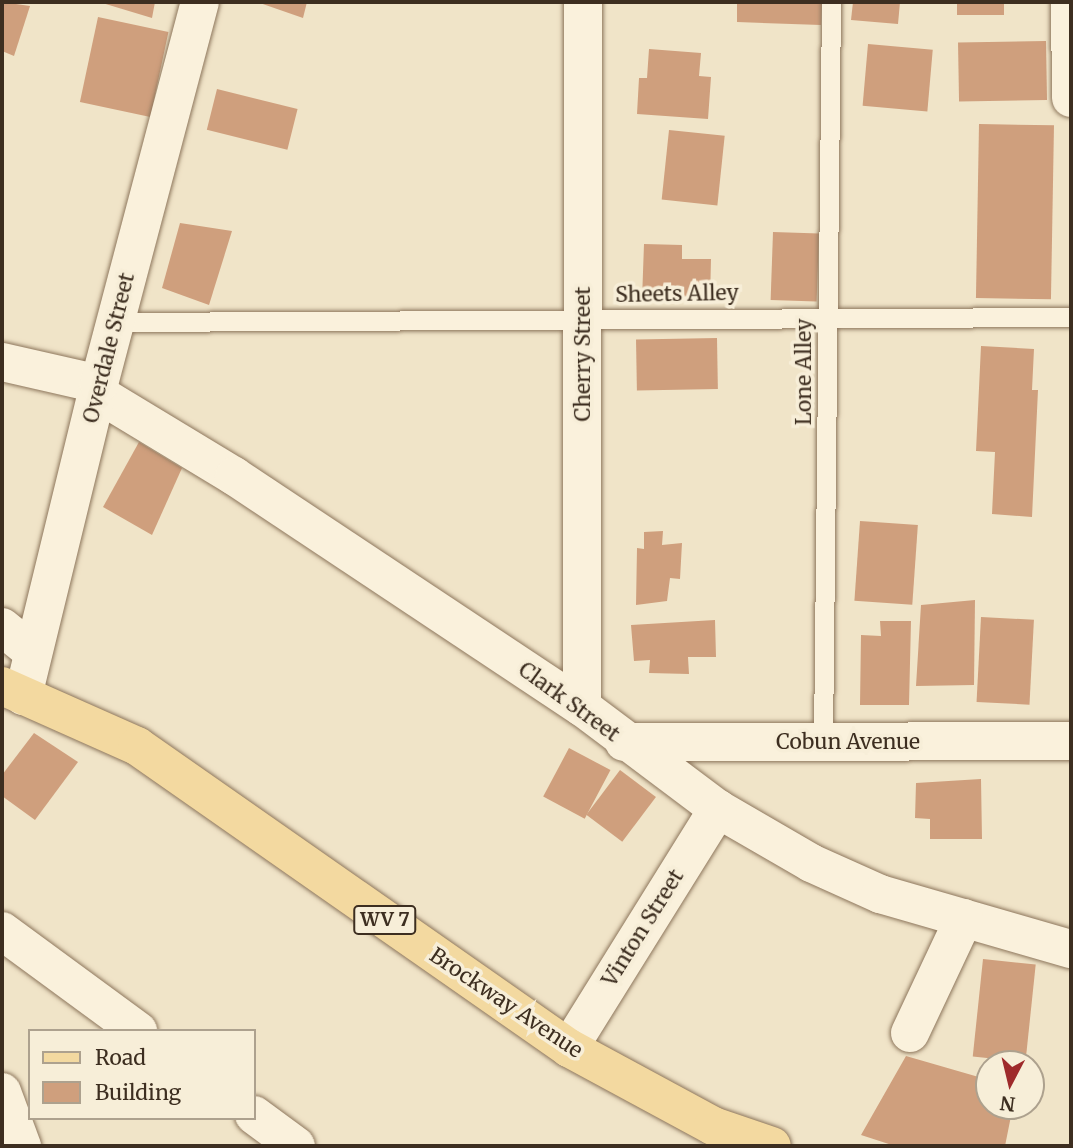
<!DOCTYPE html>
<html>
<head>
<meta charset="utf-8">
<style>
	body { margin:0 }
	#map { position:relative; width:1073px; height:1148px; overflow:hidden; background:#f0e4c8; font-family:Merriweather,serif }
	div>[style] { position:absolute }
	.building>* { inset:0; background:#cf9f7d; transform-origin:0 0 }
	.roads { filter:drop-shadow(0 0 2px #8d765c) drop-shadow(0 0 2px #8d765c) }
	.service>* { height:19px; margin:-9.5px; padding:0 9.5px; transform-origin:9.5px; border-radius:9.5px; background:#faf1dc }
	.minor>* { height:38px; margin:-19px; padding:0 19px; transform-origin:19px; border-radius:19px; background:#faf1dc }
	.primary>* { height:38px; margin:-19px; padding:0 19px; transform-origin:19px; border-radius:19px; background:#f3d9a0 }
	span { translate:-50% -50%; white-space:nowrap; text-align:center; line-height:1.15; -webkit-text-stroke:7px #f7eed8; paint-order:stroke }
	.shield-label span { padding:2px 5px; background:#f7eed8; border:2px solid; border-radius:5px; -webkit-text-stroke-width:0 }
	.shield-label { font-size:19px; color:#3d2e20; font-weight:700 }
	.street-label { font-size:21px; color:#3d2e20 }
	.frame { position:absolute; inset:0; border:4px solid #3d2e20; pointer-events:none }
	.legend { position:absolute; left:28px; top:1029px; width:228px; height:91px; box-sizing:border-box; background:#f7eed8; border:2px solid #ada18e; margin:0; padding:9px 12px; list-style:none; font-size:21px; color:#3d2e20 }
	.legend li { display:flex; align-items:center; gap:14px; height:35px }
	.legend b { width:35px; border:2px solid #ada18e }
	.north { position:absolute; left:975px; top:1050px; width:70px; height:70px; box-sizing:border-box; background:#f7eed8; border:2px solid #ada18e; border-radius:50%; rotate:187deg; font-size:19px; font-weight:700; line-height:28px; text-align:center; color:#3d2e20 }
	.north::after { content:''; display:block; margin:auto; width:24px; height:32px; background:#9e2a2b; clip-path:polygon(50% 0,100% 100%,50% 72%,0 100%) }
</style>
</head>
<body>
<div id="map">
	<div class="building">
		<i style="clip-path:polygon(2px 2px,30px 6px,14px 56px,2px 51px)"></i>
		<i style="clip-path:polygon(99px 2px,155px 2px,152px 18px)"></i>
		<i style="clip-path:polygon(257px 2px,307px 2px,303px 18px)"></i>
		<i style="clip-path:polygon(737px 2px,822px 2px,821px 25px,737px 22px)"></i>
		<i style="clip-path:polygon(853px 2px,900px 2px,898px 24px,851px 20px)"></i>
		<i style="left:957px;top:2px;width:47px;height:13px"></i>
		<i style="left:98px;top:17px;width:72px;height:87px;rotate:12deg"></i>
		<i style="left:1046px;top:41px;width:59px;height:88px;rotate:89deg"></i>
		<i style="left:868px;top:44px;width:65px;height:62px;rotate:5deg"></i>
		<i style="clip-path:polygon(649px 49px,701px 53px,699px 76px,711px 77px,708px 119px,637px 114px,639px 78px,647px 78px)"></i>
		<i style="left:217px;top:89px;width:83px;height:42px;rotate:14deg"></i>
		<i style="left:979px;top:124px;width:75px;height:174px;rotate:1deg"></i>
		<i style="left:669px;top:130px;width:56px;height:70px;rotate:6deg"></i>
		<i style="clip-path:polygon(180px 223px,232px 231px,209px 305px,162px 288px)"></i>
		<i style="left:773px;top:232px;width:46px;height:68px;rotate:2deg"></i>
		<i style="clip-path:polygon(644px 244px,682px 245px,682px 259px,711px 259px,710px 301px,642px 300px)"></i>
		<i style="left:717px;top:338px;width:51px;height:81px;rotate:89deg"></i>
		<i style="clip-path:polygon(981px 346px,1034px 349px,1032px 390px,1038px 390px,1032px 517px,992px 514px,995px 452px,976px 451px)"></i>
		<i style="clip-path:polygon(139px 442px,182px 468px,152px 535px,103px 507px)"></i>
		<i style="left:860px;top:521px;width:58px;height:80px;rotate:4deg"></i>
		<i style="clip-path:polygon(663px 531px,662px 545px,682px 543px,680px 579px,670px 578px,667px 601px,636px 605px,637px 548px,644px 549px,644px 532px)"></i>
		<i style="clip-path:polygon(975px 600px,974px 685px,916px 686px,921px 605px)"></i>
		<i style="left:981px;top:617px;width:53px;height:85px;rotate:3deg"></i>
		<i style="clip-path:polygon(715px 620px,716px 657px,688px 657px,689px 674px,649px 673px,650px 660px,634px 661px,631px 625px)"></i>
		<i style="clip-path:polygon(880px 621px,911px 621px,909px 705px,860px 705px,861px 635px,881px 636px)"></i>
		<i style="clip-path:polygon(34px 733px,78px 762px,35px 820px,2px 796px,2px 775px)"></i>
		<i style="left:569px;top:748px;width:47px;height:55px;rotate:28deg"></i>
		<i style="left:620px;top:770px;width:45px;height:56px;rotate:37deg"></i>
		<i style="clip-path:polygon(981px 779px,982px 839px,930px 839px,930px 819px,915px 818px,916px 783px)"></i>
		<i style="left:983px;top:959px;width:53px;height:98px;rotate:6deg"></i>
		<i style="clip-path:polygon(906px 1056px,989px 1080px,989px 1106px,1013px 1106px,1005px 1146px,895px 1146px,861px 1135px)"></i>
	</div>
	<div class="roads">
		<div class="service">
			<i style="left:115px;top:322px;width:956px;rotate:-0.3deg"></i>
			<i style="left:823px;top:741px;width:739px;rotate:-89.38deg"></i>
		</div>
		<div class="minor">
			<i style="left:1070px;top:2px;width:96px;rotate:89.4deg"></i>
			<i style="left:2px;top:362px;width:99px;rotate:12.8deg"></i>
			<i style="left:97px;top:393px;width:160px;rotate:31.2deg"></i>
			<i style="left:234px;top:476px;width:418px;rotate:33.6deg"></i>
			<i style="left:582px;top:707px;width:170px;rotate:36.9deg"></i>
			<i style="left:718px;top:809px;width:108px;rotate:30.1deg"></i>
			<i style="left:811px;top:863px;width:76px;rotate:24.2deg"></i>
			<i style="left:880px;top:894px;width:199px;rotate:16.1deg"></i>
			<i style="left:2px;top:627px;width:38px;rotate:39deg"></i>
			<i style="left:23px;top:696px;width:321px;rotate:-76.3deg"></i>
			<i style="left:99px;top:384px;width:395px;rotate:-75.2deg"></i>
			<i style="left:582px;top:707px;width:705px;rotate:-89.92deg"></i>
			<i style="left:624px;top:742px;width:447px;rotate:-0.1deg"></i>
			<i style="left:2px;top:931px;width:169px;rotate:36.3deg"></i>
			<i style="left:910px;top:1033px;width:127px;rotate:-64.8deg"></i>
			<i style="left:569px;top:1048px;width:282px;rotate:-58.1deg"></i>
			<i style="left:2px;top:1092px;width:58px;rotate:69.7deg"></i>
			<i style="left:254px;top:1115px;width:52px;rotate:36.4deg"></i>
		</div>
		<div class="primary">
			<i style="left:2px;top:686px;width:148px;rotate:24deg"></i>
			<i style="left:137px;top:746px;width:527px;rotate:34.96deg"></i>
			<i style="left:569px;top:1048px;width:164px;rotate:28.4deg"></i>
			<i style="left:713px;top:1126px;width:62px;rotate:18.7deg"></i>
		</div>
	</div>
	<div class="shield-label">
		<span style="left:385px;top:920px">WV 7</span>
	</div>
	<div class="street-label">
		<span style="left:677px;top:294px;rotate:-1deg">Sheets Alley</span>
		<span style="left:109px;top:348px;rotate:-76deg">Overdale Street</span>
		<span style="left:583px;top:354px;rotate:-90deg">Cherry Street</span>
		<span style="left:804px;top:372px;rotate:-90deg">Lone Alley</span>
		<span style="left:569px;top:702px;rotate:36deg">Clark Street</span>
		<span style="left:848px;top:742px">Cobun Avenue</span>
		<span style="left:643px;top:928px;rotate:-58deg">Vinton Street</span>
		<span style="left:506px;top:1003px;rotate:34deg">Brockway Avenue</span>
	</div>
	<div class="frame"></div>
	<ul class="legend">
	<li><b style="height:9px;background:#f3d9a0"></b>Road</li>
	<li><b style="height:19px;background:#cf9f7d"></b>Building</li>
	</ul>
	<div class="north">N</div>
</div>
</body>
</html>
